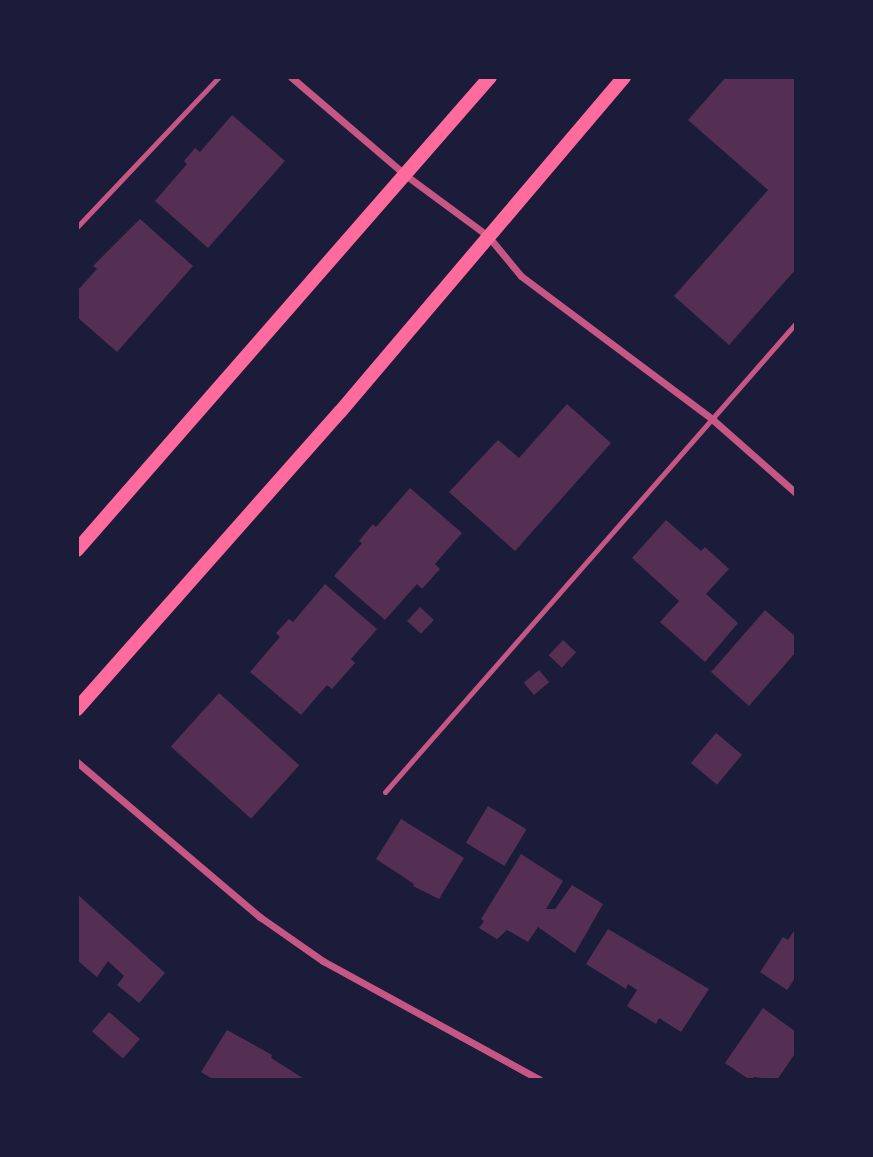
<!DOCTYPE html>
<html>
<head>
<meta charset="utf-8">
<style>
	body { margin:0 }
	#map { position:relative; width:873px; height:1157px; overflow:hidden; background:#1b1b3a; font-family:Figtree,sans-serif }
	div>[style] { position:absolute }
	.building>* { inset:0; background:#542f53; transform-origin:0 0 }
	.service>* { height:5px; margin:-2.5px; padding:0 2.5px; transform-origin:2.5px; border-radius:2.5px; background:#c65784 }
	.minor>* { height:7px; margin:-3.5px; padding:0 3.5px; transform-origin:3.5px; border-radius:3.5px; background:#c65784 }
	.secondary>* { height:14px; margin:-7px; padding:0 7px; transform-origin:7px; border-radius:7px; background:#ff6b9d }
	span { translate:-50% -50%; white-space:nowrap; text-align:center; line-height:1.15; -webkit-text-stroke:5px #1b1b3a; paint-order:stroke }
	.frame { position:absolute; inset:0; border:79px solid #1b1b3a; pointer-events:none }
</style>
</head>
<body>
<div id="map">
	<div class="building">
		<i style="clip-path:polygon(726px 77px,796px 77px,796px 269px,729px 345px,674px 296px,768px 190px,688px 120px)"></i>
		<i style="clip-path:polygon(232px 115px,285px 161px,208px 248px,155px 201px,187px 164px,184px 161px,195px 148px,200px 152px)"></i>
		<i style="clip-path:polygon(140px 219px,193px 266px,117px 352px,77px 317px,77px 291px,97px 269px,93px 266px)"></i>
		<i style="clip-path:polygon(567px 404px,611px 443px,515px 551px,449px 492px,498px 440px,519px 458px)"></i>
		<i style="clip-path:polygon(410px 488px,462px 533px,435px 564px,440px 569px,422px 589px,417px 584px,385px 620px,334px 576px,362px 543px,359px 541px,373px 524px,376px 527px)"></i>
		<i style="clip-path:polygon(666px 520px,701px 551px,705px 547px,729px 569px,706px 594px,738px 623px,705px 662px,660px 622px,679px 601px,632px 558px)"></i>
		<i style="clip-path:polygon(325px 584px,377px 629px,351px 659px,355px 663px,332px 689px,327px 685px,301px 715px,250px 672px,280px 637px,276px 633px,289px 619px,293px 622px)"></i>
		<i style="left:420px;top:607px;width:19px;height:19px;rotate:43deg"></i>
		<i style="clip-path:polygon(765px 610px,796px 637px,796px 652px,749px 706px,711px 672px)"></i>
		<i style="left:563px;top:640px;width:18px;height:21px;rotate:43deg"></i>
		<i style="left:539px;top:670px;width:16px;height:20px;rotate:50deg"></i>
		<i style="left:219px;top:693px;width:108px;height:72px;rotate:42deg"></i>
		<i style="left:716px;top:733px;width:34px;height:39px;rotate:40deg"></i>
		<i style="left:488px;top:806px;width:45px;height:43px;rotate:31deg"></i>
		<i style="clip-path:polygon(401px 819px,464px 858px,439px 899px,413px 886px,414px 884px,376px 859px)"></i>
		<i style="clip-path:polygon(521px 854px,563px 881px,546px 909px,555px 909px,572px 885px,603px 904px,575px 953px,538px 927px,528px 942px,507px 930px,497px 939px,479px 928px,484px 921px,481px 919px)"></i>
		<i style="clip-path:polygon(77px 894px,165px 973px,139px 1003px,117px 985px,124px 976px,108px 961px,97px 977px,77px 960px)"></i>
		<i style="clip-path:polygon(796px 928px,796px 977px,787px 990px,760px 972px,783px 937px,788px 940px)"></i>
		<i style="clip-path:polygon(608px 929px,709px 989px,681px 1032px,659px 1018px,656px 1024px,627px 1006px,637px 990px,628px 984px,626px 989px,586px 964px)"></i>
		<i style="clip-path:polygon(763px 1008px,796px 1032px,796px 1052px,777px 1080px,754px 1077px,750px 1080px,725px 1063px)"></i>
		<i style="left:109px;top:1012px;width:41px;height:26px;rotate:41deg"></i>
		<i style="clip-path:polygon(227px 1030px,272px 1055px,271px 1058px,306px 1080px,214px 1080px,201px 1072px)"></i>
	</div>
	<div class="service">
		<i style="left:77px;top:227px;width:207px;rotate:-46.6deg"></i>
		<i style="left:385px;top:792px;width:624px;rotate:-48.77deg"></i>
	</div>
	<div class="minor">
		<i style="left:291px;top:77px;width:149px;rotate:40.6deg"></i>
		<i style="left:404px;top:174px;width:104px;rotate:36.4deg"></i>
		<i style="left:488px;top:236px;width:52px;rotate:50.5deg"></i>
		<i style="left:521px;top:276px;width:239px;rotate:36.8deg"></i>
		<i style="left:712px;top:419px;width:112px;rotate:41.4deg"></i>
		<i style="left:77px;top:762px;width:240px;rotate:40.3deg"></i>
		<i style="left:260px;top:917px;width:77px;rotate:34.9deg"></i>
		<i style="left:323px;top:961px;width:247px;rotate:28.7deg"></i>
	</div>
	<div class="secondary">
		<i style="left:77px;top:550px;width:628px;rotate:-48.87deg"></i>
		<i style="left:77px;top:709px;width:397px;rotate:-48.5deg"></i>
		<i style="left:340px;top:412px;width:439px;rotate:-49.7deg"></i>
	</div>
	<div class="frame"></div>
</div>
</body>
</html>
